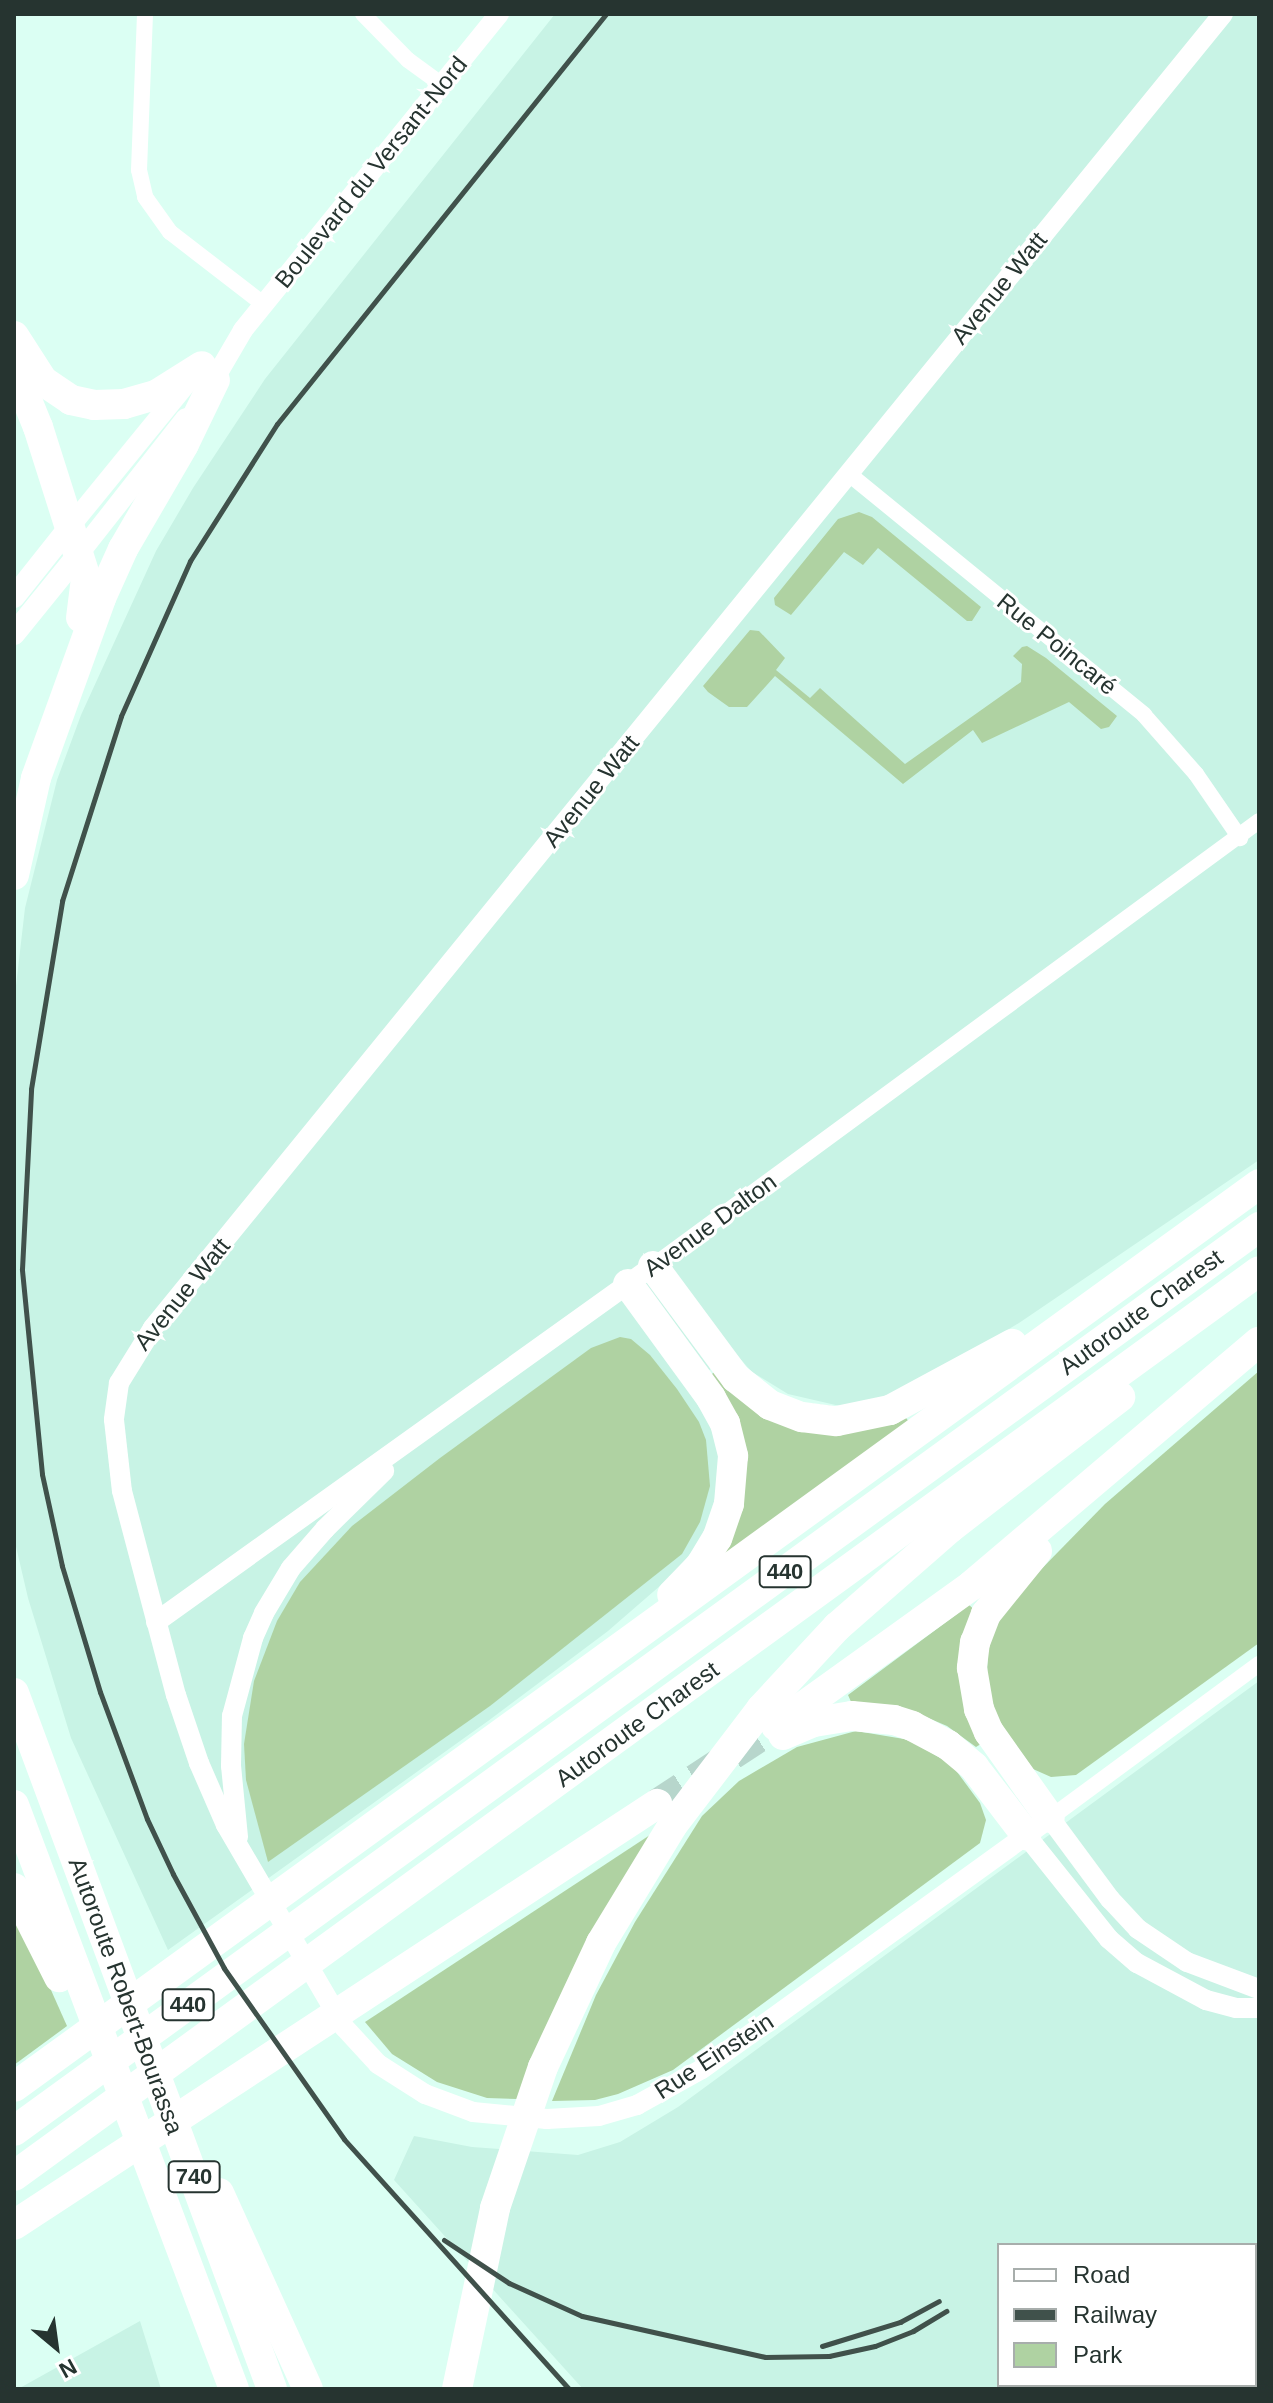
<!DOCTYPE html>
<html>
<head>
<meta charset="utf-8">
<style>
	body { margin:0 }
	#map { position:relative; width:1273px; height:2403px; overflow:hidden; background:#dbfff3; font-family:Helvetica,sans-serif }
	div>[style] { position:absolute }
	.built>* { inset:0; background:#c8f3e5 }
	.green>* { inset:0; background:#afd2a2 }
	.motorway-tunnel>* { height:30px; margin-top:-15px; transform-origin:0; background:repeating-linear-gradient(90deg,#b7d6cc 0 30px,transparent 0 45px) }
	.minor>* { height:16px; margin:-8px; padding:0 8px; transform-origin:8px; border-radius:8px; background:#fff }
	.tertiary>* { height:20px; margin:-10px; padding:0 10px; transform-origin:10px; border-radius:10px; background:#fff }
	.secondary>* { height:22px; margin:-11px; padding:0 11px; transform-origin:11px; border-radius:11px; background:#fff }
	.motorway>* { height:30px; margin:-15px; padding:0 15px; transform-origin:15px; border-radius:15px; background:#fff }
	.rail>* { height:5px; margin:-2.5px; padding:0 2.5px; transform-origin:2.5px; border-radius:2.5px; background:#40514b }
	span { translate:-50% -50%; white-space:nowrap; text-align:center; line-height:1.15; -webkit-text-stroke:6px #fff; paint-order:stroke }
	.shield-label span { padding:2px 6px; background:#fff; border:2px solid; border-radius:6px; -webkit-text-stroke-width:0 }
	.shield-label { font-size:22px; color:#263430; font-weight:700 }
	.street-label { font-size:24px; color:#263430 }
	.frame { position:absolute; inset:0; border:16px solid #263430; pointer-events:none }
	.legend { position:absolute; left:997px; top:2243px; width:260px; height:144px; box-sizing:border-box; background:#fff; border:2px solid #a8aeac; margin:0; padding:10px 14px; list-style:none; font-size:24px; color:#263430 }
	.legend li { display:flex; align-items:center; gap:16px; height:40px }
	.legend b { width:40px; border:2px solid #a8aeac }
	.north { position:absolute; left:16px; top:2307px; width:80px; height:80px; -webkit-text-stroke:6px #fff; paint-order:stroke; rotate:151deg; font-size:22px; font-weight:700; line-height:32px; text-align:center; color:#263430 }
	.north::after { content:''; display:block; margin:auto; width:28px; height:36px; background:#263430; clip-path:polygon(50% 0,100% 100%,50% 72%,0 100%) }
</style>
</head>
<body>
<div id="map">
	<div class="built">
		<i style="clip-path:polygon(555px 14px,1259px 14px,1259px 1160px,1019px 1323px,966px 1355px,878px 1400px,840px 1406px,788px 1394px,752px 1372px,735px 1353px,688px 1384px,709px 1415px,723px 1463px,712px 1525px,676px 1572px,608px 1631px,488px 1721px,168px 1950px,71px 1738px,28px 1598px,14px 1538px,14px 1003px,25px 908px,57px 780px,81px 715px,156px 551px,193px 488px,265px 379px)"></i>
		<i style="clip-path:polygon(evenodd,1259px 1681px,1259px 2389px,583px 2389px,394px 2180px,414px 2136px,472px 2147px,578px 2155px,620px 2142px,678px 2107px,1259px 1681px,999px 2245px,1255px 2245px,1255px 2385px,999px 2385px,999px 2245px)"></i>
		<i style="clip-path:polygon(140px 2321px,161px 2389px,18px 2389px)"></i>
	</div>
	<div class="green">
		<i style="clip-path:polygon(859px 512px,872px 517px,981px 607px,972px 621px,967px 621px,878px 548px,863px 565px,844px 552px,791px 615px,775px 605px,774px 598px,838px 519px)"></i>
		<i style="clip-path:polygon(750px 630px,759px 631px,785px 658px,776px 670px,810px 698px,820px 688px,905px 764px,1021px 682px,1022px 664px,1013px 656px,1022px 647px,1027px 646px,1046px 658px,1117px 716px,1109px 727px,1101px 729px,1069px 702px,982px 743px,973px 730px,903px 784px,775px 676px,747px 707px,729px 707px,708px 692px,703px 686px)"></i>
		<i style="clip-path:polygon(620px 1337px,631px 1339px,650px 1355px,677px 1389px,699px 1422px,706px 1440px,710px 1486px,700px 1522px,682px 1554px,490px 1706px,268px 1862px,246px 1780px,244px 1744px,254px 1681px,277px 1621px,300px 1582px,352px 1526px,440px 1458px,591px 1348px)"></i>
		<i style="clip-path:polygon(1259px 1371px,1259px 1643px,1076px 1775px,1051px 1777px,1033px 1769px,998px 1720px,991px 1699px,987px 1675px,988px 1648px,996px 1624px,1012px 1599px,1105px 1504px)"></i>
		<i style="clip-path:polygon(714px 1372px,733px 1394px,904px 1415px,909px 1422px,726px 1556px,722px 1552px,734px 1528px,709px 1377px)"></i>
		<i style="clip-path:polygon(969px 1605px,976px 1611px,984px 1742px,976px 1747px,947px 1726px,907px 1709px,852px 1704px,848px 1695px)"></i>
		<i style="clip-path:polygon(856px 1731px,910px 1740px,952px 1765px,980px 1803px,986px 1820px,980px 1843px,673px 2070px,618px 2094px,595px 2100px,552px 2101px,596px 1995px,635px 1922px,702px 1816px,739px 1781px,797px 1747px)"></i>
		<i style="clip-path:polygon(653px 1833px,518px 2099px,487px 2098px,437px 2082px,392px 2054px,365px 2022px)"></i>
		<i style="clip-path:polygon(14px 1907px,67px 2026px,14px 2065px)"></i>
	</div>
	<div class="motorway-tunnel">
		<i style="left:657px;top:1804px;width:142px;rotate:-33.2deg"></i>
	</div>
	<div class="minor">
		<i style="left:145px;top:14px;width:156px;rotate:92.2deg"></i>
		<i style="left:139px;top:170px;width:28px;rotate:77deg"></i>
		<i style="left:145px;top:197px;width:43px;rotate:54.5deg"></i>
		<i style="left:170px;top:232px;width:118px;rotate:37.7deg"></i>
		<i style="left:363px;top:14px;width:64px;rotate:45.6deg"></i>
		<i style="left:408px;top:60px;width:41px;rotate:36deg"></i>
		<i style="left:849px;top:474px;width:381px;rotate:39.2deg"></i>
		<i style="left:1144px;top:715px;width:79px;rotate:48.6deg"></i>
		<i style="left:1196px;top:774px;width:78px;rotate:55.5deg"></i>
		<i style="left:653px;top:1266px;width:752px;rotate:-36.29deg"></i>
		<i style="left:1050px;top:1818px;width:260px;rotate:-36.4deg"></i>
	</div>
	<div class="tertiary">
		<i style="left:1223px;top:14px;width:1695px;rotate:129.16deg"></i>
		<i style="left:153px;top:1328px;width:65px;rotate:121.7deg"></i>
		<i style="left:119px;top:1383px;width:37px;rotate:98deg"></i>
		<i style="left:114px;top:1420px;width:71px;rotate:83.6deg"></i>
		<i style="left:122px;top:1491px;width:211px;rotate:75.2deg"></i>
		<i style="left:176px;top:1695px;width:72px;rotate:71.3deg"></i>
		<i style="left:199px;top:1763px;width:68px;rotate:66.5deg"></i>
		<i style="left:226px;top:1825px;width:234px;rotate:59.7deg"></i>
		<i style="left:344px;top:2027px;width:50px;rotate:47.4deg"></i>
		<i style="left:378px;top:2064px;width:56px;rotate:32.6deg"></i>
		<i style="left:425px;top:2094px;width:51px;rotate:20.6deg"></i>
		<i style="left:473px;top:2112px;width:74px;rotate:5.4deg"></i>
		<i style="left:547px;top:2119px;width:52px;rotate:-3.3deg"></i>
		<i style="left:599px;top:2116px;width:40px;rotate:-16deg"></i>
		<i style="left:637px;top:2105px;width:74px;rotate:-29deg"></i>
		<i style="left:702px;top:2069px;width:429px;rotate:-35.8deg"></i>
		<i style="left:1050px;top:1818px;width:101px;rotate:53.5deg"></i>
		<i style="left:1110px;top:1899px;width:41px;rotate:47deg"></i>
		<i style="left:1138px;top:1929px;width:59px;rotate:34deg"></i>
		<i style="left:1187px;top:1962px;width:77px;rotate:20.6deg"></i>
		<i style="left:208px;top:390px;width:69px;rotate:-59.7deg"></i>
		<i style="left:243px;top:330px;width:407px;rotate:-51deg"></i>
		<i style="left:68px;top:529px;width:190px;rotate:-50.8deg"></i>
		<i style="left:78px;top:555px;width:174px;rotate:-51.8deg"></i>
		<i style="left:156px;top:1622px;width:611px;rotate:-35.61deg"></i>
		<i style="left:1026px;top:1835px;width:133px;rotate:51.4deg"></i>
		<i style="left:1109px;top:1939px;width:37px;rotate:41deg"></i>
		<i style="left:1137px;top:1963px;width:78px;rotate:28.2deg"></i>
		<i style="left:1206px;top:2000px;width:31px;rotate:15deg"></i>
		<i style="left:1236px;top:2008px;width:23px"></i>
		<i style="left:238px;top:1837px;width:71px;rotate:-95.6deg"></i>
		<i style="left:231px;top:1766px;width:50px;rotate:-88.9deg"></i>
		<i style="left:232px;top:1716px;width:81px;rotate:-74.9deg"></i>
		<i style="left:253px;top:1638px;width:27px;rotate:-66deg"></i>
		<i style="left:264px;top:1613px;width:52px;rotate:-59deg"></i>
		<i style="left:291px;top:1568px;width:52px;rotate:-48.9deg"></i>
		<i style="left:325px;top:1529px;width:83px;rotate:-44.5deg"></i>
	</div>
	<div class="secondary">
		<i style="left:14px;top:597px;width:87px;rotate:-51.5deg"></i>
		<i style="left:14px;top:634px;width:102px;rotate:-51deg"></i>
	</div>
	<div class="motorway">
		<i style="left:14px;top:336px;width:54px;rotate:57.2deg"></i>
		<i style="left:43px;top:381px;width:34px;rotate:34deg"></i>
		<i style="left:71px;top:400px;width:24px;rotate:12deg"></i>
		<i style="left:94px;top:405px;width:30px;rotate:-2deg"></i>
		<i style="left:124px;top:404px;width:33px;rotate:-16deg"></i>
		<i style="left:156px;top:395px;width:54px;rotate:-32.2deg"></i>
		<i style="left:14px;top:368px;width:64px;rotate:67.9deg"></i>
		<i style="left:38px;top:427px;width:158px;rotate:72.4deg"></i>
		<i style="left:86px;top:578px;width:40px;rotate:97.1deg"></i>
		<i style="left:14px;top:875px;width:99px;rotate:-77.2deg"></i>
		<i style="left:36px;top:778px;width:191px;rotate:-70.1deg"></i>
		<i style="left:101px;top:598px;width:54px;rotate:-65.8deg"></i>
		<i style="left:123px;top:549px;width:121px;rotate:-59.8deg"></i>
		<i style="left:184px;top:444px;width:71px;rotate:-64.2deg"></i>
		<i style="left:653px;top:1266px;width:139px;rotate:53.5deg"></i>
		<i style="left:736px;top:1378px;width:43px;rotate:38.5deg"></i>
		<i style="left:770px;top:1405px;width:34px;rotate:21deg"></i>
		<i style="left:802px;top:1417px;width:35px;rotate:7deg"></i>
		<i style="left:837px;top:1421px;width:54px;rotate:-11.7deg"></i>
		<i style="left:890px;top:1410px;width:139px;rotate:-28.4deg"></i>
		<i style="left:628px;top:1284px;width:141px;rotate:53.9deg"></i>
		<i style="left:711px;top:1398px;width:29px;rotate:61deg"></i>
		<i style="left:725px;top:1423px;width:34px;rotate:76deg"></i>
		<i style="left:733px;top:1456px;width:48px;rotate:94.8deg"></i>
		<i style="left:729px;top:1504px;width:36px;rotate:109deg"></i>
		<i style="left:717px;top:1538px;width:33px;rotate:121deg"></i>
		<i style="left:700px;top:1566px;width:40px;rotate:134deg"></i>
		<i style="left:1037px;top:1551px;width:81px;rotate:129deg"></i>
		<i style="left:986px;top:1614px;width:30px;rotate:111deg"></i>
		<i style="left:975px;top:1642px;width:26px;rotate:97deg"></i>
		<i style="left:972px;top:1668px;width:42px;rotate:80.3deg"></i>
		<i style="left:979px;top:1709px;width:25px;rotate:67deg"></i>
		<i style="left:989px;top:1732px;width:105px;rotate:54.7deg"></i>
		<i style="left:14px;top:1693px;width:742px;rotate:69.66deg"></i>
		<i style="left:776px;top:1726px;width:241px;rotate:-35.7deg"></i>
		<i style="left:972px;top:1585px;width:376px;rotate:-40.3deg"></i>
		<i style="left:783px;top:1735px;width:34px;rotate:-23deg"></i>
		<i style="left:814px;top:1722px;width:38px;rotate:-9deg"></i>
		<i style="left:852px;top:1716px;width:42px;rotate:5.4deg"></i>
		<i style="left:894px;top:1720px;width:19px;rotate:18deg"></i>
		<i style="left:912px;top:1726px;width:41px;rotate:27.8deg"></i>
		<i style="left:948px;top:1745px;width:34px;rotate:40deg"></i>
		<i style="left:974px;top:1767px;width:86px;rotate:52.6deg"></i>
		<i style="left:14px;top:1805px;width:624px;rotate:69.36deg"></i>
		<i style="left:14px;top:1888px;width:100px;rotate:63.2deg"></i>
		<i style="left:14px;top:2087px;width:1538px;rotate:-35.95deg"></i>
		<i style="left:14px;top:2131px;width:1539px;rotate:-35.98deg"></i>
		<i style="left:14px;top:2176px;width:1539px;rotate:-36.01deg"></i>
		<i style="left:219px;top:2193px;width:215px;rotate:65.6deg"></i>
		<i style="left:14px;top:2225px;width:769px;rotate:-33.21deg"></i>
		<i style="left:457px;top:2389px;width:185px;rotate:-78.1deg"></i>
		<i style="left:495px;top:2208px;width:149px;rotate:-71.2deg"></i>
		<i style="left:543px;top:2067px;width:137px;rotate:-64.9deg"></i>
		<i style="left:601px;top:1943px;width:137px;rotate:-58.7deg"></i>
		<i style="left:672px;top:1826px;width:147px;rotate:-52.7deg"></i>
		<i style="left:761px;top:1709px;width:112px;rotate:-47.2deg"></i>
		<i style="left:837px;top:1627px;width:150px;rotate:-41.2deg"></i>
		<i style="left:950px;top:1528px;width:215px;rotate:-37.6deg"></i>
	</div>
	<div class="rail">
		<i style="left:444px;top:2240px;width:78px;rotate:33.5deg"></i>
		<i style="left:509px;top:2283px;width:80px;rotate:24.3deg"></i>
		<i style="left:582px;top:2316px;width:188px;rotate:12.6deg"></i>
		<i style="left:765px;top:2357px;width:64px;rotate:-0.9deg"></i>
		<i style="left:829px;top:2356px;width:47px;rotate:-12.3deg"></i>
		<i style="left:875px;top:2346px;width:41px;rotate:-21.5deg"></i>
		<i style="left:913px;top:2331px;width:39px;rotate:-31deg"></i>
		<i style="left:822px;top:2346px;width:82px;rotate:-17.1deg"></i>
		<i style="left:900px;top:2322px;width:44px;rotate:-28.3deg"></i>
		<i style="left:569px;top:2389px;width:336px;rotate:-132deg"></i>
		<i style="left:344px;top:2139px;width:209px;rotate:-125.1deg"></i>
		<i style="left:224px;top:1968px;width:107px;rotate:-118.5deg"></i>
		<i style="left:173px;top:1874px;width:61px;rotate:-115.3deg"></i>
		<i style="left:147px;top:1819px;width:135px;rotate:-110.3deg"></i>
		<i style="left:100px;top:1692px;width:132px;rotate:-106.8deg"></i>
		<i style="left:62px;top:1566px;width:94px;rotate:-102.3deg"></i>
		<i style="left:42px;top:1474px;width:206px;rotate:-95.6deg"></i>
		<i style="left:22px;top:1269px;width:180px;rotate:-87.1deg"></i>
		<i style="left:31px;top:1089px;width:191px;rotate:-80.6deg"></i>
		<i style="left:62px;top:901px;width:194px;rotate:-72.3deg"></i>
		<i style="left:121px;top:716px;width:170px;rotate:-66deg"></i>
		<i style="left:190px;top:561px;width:162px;rotate:-57.6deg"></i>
		<i style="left:277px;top:424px;width:526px;rotate:-51.26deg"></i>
	</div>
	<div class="shield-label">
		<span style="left:785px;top:1572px">440</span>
		<span style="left:188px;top:2005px">440</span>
		<span style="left:194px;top:2177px">740</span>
	</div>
	<div class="street-label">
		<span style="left:371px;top:172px;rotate:-51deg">Boulevard du Versant-Nord</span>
		<span style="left:999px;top:288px;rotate:-51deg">Avenue Watt</span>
		<span style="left:1057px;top:644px;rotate:39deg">Rue Poincaré</span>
		<span style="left:591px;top:791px;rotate:-51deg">Avenue Watt</span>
		<span style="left:710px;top:1225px;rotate:-36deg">Avenue Dalton</span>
		<span style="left:182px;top:1294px;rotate:-51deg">Avenue Watt</span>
		<span style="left:1141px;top:1312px;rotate:-36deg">Autoroute Charest</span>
		<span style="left:637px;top:1724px;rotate:-36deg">Autoroute Charest</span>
		<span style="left:126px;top:1996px;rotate:70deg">Autoroute Robert-Bourassa</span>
		<span style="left:714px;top:2056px;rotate:-33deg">Rue Einstein</span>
	</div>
	<div class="frame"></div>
	<ul class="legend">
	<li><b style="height:10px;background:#fff"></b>Road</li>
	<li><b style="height:10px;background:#40514b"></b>Railway</li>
	<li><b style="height:22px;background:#afd2a2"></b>Park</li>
	</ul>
	<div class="north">N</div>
</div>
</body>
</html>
